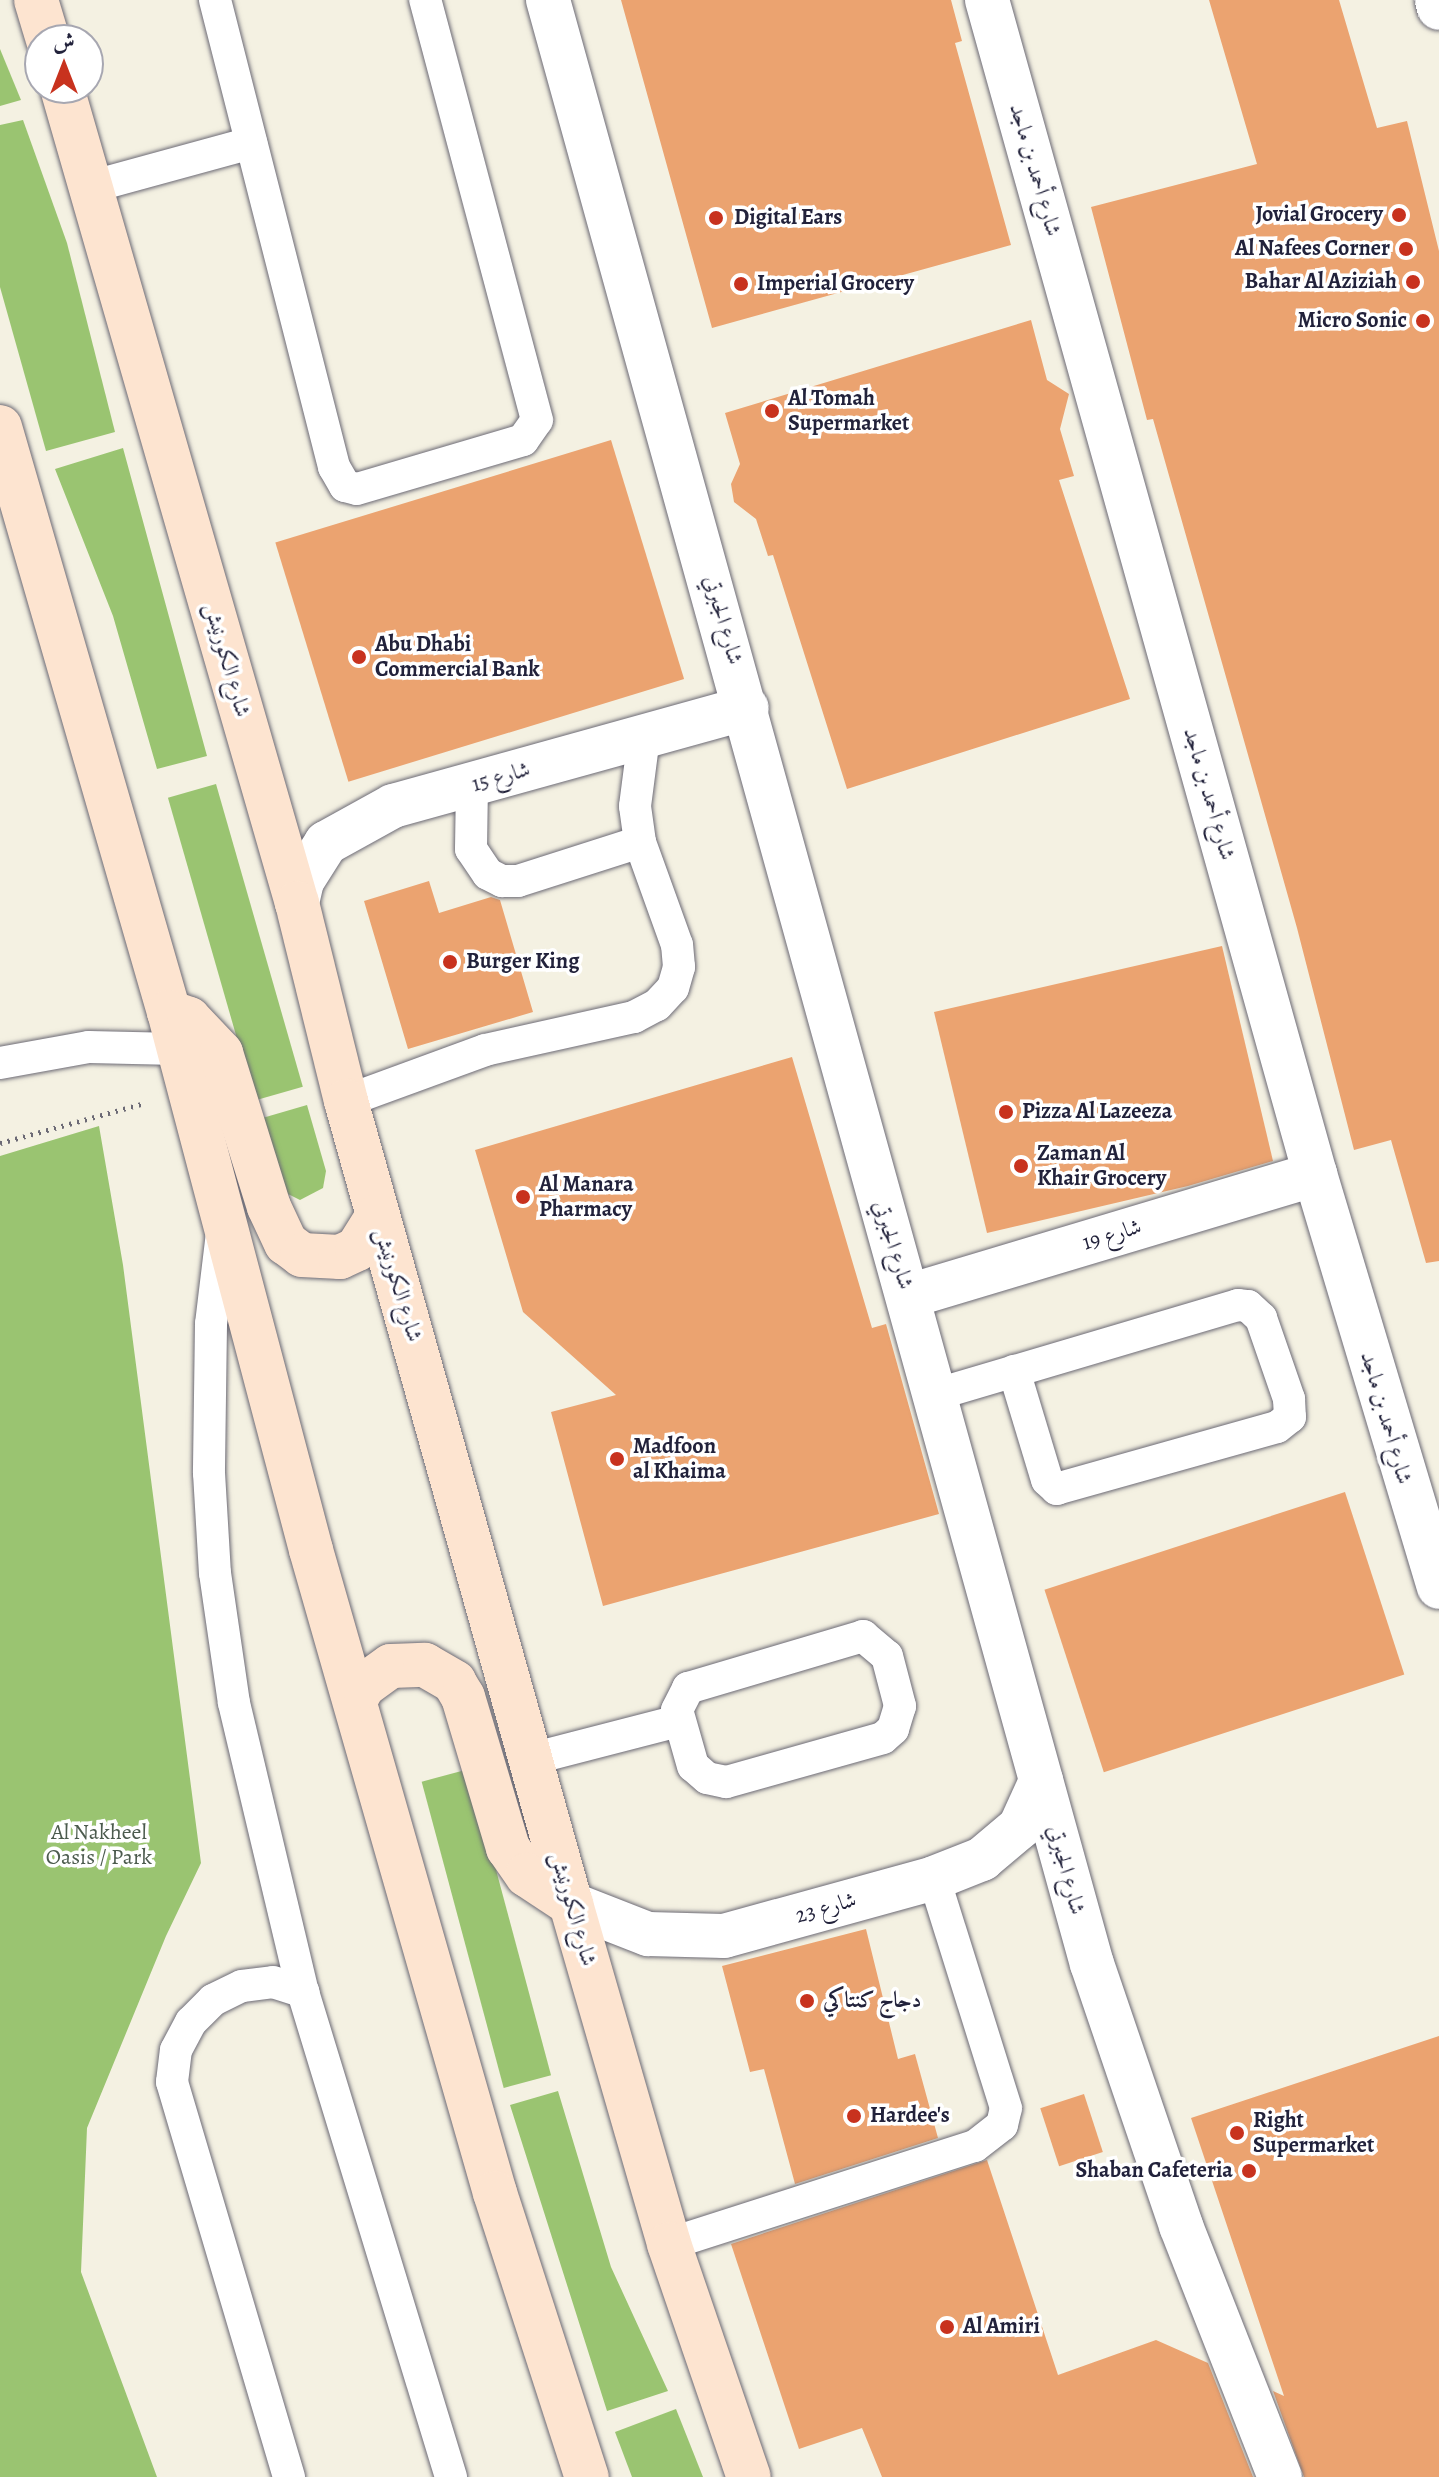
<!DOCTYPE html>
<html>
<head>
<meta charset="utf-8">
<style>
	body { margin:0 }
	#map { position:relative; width:1439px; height:2477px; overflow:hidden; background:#f4f1e2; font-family:Alegreya,Amiri,serif }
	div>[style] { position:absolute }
	.green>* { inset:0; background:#9ac471; transform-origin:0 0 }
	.building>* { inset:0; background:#eba370; transform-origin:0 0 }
	.path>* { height:5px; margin-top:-2.5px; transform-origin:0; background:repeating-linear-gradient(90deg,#6c6a75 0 2px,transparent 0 8px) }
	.roads { filter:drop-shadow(0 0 2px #6c6a75) drop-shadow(0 0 2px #6c6a75) }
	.lane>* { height:32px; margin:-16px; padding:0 16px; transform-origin:16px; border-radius:16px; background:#fff }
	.street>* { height:44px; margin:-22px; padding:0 22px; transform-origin:22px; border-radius:22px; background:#fff }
	.secondary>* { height:44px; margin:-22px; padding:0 22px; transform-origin:22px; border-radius:22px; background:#fde4d0 }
	.dots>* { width:22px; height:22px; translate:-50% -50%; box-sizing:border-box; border:4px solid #fff; border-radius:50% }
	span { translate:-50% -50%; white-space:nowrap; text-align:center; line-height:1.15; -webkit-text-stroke:7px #fff; paint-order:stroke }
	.street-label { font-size:22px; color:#22223b }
	.poi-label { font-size:22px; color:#22223b; font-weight:700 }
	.right { translate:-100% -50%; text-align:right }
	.left { translate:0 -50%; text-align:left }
	.park-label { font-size:22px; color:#4c5b4e }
	.north { position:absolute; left:24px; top:24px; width:80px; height:80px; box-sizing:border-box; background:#fff; border:2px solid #a7a7b1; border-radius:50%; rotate:0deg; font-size:22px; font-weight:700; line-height:32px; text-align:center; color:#22223b }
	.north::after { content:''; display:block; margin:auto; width:28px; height:36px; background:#c8321e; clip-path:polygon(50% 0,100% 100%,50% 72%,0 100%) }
</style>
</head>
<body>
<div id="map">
	<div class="green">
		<i style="clip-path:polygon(0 49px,21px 100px,0 106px)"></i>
		<i style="clip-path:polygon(23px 120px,67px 243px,115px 432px,46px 451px,0 287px,0 125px)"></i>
		<i style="clip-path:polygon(123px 448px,207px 756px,157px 769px,113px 616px,55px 469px)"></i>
		<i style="left:216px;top:784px;width:315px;height:50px;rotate:74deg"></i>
		<i style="clip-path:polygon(307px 1105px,326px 1171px,323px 1188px,300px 1200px,284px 1192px,259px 1119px)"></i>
		<i style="clip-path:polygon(99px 1126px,123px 1265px,201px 1863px,166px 1936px,87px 2128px,81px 2272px,157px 2477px,0 2477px,0 1156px)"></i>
		<i style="left:469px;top:1769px;width:317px;height:49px;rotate:75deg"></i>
		<i style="clip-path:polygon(558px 2091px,611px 2267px,668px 2391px,607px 2411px,510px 2105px)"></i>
		<i style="clip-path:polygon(676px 2409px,703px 2477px,632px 2477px,615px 2432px)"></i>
	</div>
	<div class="building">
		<i style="clip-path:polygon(621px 0,951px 0,962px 41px,955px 43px,1011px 245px,712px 328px)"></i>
		<i style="clip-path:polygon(1209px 0,1339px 0,1377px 128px,1407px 121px,1439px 251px,1439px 1261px,1426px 1263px,1391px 1140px,1354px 1150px,1297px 928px,1153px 419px,1147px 420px,1091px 207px,1257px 164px)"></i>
		<i style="clip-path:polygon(1031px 320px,1047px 380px,1069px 394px,1060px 429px,1074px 476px,1059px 480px,1130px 699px,847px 789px,773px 555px,768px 556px,756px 519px,734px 502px,731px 484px,740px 464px,725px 413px)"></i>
		<i style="left:611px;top:440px;width:250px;height:351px;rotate:73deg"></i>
		<i style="clip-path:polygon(429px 881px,439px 913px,491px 897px,500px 900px,533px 1012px,408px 1049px,364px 901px)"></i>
		<i style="clip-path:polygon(1222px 946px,1273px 1161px,1188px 1186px,987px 1233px,934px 1012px)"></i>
		<i style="clip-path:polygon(792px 1057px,872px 1328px,886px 1324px,939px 1514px,603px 1606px,551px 1412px,616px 1395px,523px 1312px,475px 1150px)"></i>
		<i style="left:1345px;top:1492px;width:192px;height:316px;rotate:72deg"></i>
		<i style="clip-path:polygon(866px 1929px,898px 2059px,915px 2054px,938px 2138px,795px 2184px,764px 2069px,750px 2072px,722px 1966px)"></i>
		<i style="clip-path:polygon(1439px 2036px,1439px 2477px,1304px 2477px,1273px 2391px,1284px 2396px,1191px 2118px)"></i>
		<i style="left:1084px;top:2094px;width:61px;height:46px;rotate:72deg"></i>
		<i style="clip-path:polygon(987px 2160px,1058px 2375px,1156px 2340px,1208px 2363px,1253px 2477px,882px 2477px,862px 2428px,799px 2449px,731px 2244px)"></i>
	</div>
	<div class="path">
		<i style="left:0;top:1143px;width:147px;rotate:-15.4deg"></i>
	</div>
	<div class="roads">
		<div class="lane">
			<i style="left:215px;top:0;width:482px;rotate:75.7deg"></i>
			<i style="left:334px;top:467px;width:22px;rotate:60deg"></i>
			<i style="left:345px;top:486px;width:12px;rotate:14deg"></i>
			<i style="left:357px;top:489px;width:173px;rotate:-16.4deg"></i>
			<i style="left:523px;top:440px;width:24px;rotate:-55deg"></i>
			<i style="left:537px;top:420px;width:435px;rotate:-104.9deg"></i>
			<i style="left:90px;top:187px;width:167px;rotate:-15.3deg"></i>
			<i style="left:472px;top:785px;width:64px;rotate:90.9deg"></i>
			<i style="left:471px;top:849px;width:30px;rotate:56deg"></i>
			<i style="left:488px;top:874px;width:16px;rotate:27deg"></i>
			<i style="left:502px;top:881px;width:16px"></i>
			<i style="left:518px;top:881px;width:128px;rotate:-17.7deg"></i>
			<i style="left:0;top:1063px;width:90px;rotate:-10.2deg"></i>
			<i style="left:89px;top:1047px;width:88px;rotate:1.3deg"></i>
			<i style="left:346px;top:1101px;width:148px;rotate:-20.1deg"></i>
			<i style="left:485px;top:1050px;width:153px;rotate:-12.5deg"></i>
			<i style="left:634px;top:1017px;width:26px;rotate:-28deg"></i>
			<i style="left:657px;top:1005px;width:23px;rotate:-47deg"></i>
			<i style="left:673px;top:988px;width:22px;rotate:-74deg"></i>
			<i style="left:679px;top:967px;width:22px;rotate:-95deg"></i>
			<i style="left:677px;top:945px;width:109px;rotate:-109.8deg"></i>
			<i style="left:640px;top:842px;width:36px;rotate:-98deg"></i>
			<i style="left:635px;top:806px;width:70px;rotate:-82.6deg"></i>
			<i style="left:222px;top:1233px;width:92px;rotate:96.9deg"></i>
			<i style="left:211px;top:1324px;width:149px;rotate:90.8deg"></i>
			<i style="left:209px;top:1473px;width:100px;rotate:86.6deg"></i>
			<i style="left:215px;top:1573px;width:131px;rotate:81.7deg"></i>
			<i style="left:234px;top:1703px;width:297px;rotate:76.6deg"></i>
			<i style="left:303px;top:1992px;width:507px;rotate:73.03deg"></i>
			<i style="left:934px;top:1395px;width:317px;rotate:-16.5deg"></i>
			<i style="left:1238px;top:1305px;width:10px;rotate:6deg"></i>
			<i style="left:1248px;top:1306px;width:18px;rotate:43deg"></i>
			<i style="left:1261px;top:1318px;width:86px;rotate:70.9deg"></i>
			<i style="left:1289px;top:1399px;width:18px;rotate:87deg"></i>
			<i style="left:1290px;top:1417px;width:16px;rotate:142deg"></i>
			<i style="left:1277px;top:1427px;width:229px;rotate:164.3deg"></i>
			<i style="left:1057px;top:1489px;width:13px;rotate:-138deg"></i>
			<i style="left:1047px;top:1480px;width:114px;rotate:-106.8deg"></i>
			<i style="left:863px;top:1636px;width:31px;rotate:40deg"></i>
			<i style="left:887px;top:1656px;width:52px;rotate:75.4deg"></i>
			<i style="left:900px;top:1706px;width:24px;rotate:107deg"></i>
			<i style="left:893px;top:1729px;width:13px;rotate:138deg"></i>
			<i style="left:883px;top:1738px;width:163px;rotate:164.3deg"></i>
			<i style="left:726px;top:1782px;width:19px;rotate:-168deg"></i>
			<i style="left:707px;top:1778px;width:18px;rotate:-139deg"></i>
			<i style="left:693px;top:1766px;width:58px;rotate:-105.9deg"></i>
			<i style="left:677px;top:1710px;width:25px;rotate:-63deg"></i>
			<i style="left:688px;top:1688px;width:183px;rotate:-16.5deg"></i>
			<i style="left:531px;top:1759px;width:152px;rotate:-14.5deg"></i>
			<i style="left:669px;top:2244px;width:321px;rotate:-17.8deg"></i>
			<i style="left:975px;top:2146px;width:34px;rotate:-38deg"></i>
			<i style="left:1002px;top:2125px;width:17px;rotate:-77deg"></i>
			<i style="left:1006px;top:2108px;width:241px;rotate:-107.4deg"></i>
			<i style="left:289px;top:2477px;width:412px;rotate:-106.5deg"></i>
			<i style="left:172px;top:2082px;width:32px;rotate:-83deg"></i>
			<i style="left:176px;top:2050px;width:32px;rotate:-62deg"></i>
			<i style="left:191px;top:2022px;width:31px;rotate:-45deg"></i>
			<i style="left:213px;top:2000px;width:32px;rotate:-26deg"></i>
			<i style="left:242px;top:1986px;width:31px;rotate:-7deg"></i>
			<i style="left:273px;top:1982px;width:32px;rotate:18deg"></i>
		</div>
		<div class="street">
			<i style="left:548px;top:0;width:2038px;rotate:74.52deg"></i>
			<i style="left:1092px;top:1964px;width:277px;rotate:71.2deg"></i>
			<i style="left:1181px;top:2226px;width:270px;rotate:68.5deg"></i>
			<i style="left:987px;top:0;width:1219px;rotate:74.39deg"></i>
			<i style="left:1315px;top:1174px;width:431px;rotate:73.3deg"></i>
			<i style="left:1437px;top:0;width:8px;rotate:76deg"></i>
			<i style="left:297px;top:903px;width:23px;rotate:-77deg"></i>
			<i style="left:302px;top:881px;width:45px;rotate:-57.7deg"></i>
			<i style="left:326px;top:843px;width:77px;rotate:-28.9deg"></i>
			<i style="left:393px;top:806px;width:367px;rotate:-15.5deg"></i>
			<i style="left:909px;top:1296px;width:424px;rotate:-16.7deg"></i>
			<i style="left:571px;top:1904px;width:83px;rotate:21.3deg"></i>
			<i style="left:648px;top:1934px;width:76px;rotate:1.5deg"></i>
			<i style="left:724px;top:1936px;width:218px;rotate:-15.4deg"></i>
			<i style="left:934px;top:1878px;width:52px;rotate:-21.6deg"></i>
			<i style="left:982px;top:1859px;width:50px;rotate:-40.1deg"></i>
			<i style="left:1020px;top:1827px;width:51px;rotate:-65.5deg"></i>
		</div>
		<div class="secondary">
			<i style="left:36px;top:0;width:42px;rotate:73.3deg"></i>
			<i style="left:62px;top:88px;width:848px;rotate:73.92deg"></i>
			<i style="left:297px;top:903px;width:204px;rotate:76.1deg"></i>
			<i style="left:346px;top:1101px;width:834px;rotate:74.35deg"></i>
			<i style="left:571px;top:1904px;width:354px;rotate:73.9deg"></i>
			<i style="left:669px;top:2244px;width:246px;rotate:71.1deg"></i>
			<i style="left:0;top:427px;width:609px;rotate:73.89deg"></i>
			<i style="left:169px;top:1012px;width:556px;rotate:75.21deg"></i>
			<i style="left:311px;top:1550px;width:669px;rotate:74.03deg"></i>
			<i style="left:495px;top:2193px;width:299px;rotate:72.1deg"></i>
			<i style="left:169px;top:1012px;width:21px;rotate:19deg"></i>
			<i style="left:189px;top:1019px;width:47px;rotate:46.7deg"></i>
			<i style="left:221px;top:1053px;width:161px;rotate:72.7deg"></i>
			<i style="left:269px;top:1207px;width:40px;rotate:65deg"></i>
			<i style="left:286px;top:1243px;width:20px;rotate:37deg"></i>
			<i style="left:302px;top:1255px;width:38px;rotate:3deg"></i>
			<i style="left:340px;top:1257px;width:19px;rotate:-25deg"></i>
			<i style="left:357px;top:1249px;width:39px;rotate:-58deg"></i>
			<i style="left:355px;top:1701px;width:17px;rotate:-62deg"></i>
			<i style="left:363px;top:1686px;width:34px;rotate:-36deg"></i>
			<i style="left:391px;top:1666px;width:34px;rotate:-2deg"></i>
			<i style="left:425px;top:1665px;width:34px;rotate:30deg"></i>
			<i style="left:454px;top:1682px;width:17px;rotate:59deg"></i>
			<i style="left:463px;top:1697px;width:158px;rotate:73.4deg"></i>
			<i style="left:508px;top:1848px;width:33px;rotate:55deg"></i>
			<i style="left:527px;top:1875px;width:53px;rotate:33.4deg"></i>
		</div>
	</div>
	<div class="dots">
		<i style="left:1399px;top:215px;background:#c8321e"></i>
		<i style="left:716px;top:218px;background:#c8321e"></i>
		<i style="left:1406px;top:249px;background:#c8321e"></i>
		<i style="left:1413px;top:282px;background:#c8321e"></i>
		<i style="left:741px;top:284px;background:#c8321e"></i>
		<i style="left:1423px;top:321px;background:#c8321e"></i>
		<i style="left:772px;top:411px;background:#c8321e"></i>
		<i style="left:359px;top:657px;background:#c8321e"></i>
		<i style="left:450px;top:962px;background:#c8321e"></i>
		<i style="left:1006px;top:1112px;background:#c8321e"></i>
		<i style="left:1021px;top:1166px;background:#c8321e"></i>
		<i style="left:523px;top:1197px;background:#c8321e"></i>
		<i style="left:617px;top:1459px;background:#c8321e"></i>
		<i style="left:807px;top:2001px;background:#c8321e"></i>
		<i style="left:854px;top:2116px;background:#c8321e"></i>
		<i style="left:1237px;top:2133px;background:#c8321e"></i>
		<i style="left:1249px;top:2171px;background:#c8321e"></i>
		<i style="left:947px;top:2327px;background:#c8321e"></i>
	</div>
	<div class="street-label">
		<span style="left:1035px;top:170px;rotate:74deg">شارع أحمد بن ماجد</span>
		<span style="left:723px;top:620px;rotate:74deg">شارع الجبرتي</span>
		<span style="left:227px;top:660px;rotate:74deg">شارع الكورنيش</span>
		<span style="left:501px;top:777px;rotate:-16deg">شارع 15</span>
		<span style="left:1209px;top:794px;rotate:74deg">شارع أحمد بن ماجد</span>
		<span style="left:1112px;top:1235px;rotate:-17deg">شارع 19</span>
		<span style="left:893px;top:1245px;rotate:73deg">شارع الجبرتي</span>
		<span style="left:398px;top:1285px;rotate:73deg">شارع الكورنيش</span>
		<span style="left:1386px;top:1418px;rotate:74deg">شارع أحمد بن ماجد</span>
		<span style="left:1066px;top:1870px;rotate:75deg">شارع الجبرتي</span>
		<span style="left:826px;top:1908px;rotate:-16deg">شارع 23</span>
		<span style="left:573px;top:1909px;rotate:74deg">شارع الكورنيش</span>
	</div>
	<div class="poi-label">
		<span class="right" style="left:1383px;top:215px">Jovial Grocery</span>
		<span class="left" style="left:734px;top:218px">Digital Ears</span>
		<span class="right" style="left:1390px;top:249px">Al Nafees Corner</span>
		<span class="right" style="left:1397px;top:282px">Bahar Al Aziziah</span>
		<span class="left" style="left:757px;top:284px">Imperial Grocery</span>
		<span class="right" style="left:1407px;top:321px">Micro Sonic</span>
		<span class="left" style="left:788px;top:411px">Al Tomah<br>Supermarket</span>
		<span class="left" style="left:375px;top:657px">Abu Dhabi<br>Commercial Bank</span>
		<span class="left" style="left:466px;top:962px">Burger King</span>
		<span class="left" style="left:1022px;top:1112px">Pizza Al Lazeeza</span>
		<span class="left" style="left:1037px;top:1166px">Zaman Al<br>Khair Grocery</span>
		<span class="left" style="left:539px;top:1197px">Al Manara<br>Pharmacy</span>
		<span class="left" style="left:633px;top:1459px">Madfoon<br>al Khaima</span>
		<span class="left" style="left:823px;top:2001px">دجاج كنتاكي</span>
		<span class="left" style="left:870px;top:2116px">Hardee's</span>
		<span class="left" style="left:1253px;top:2133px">Right<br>Supermarket</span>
		<span class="right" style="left:1233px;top:2171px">Shaban Cafeteria</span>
		<span class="left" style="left:963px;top:2327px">Al Amiri</span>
	</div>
	<div class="park-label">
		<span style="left:99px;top:1845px">Al Nakheel<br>Oasis / Park</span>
	</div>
	<div class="north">ش</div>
</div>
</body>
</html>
